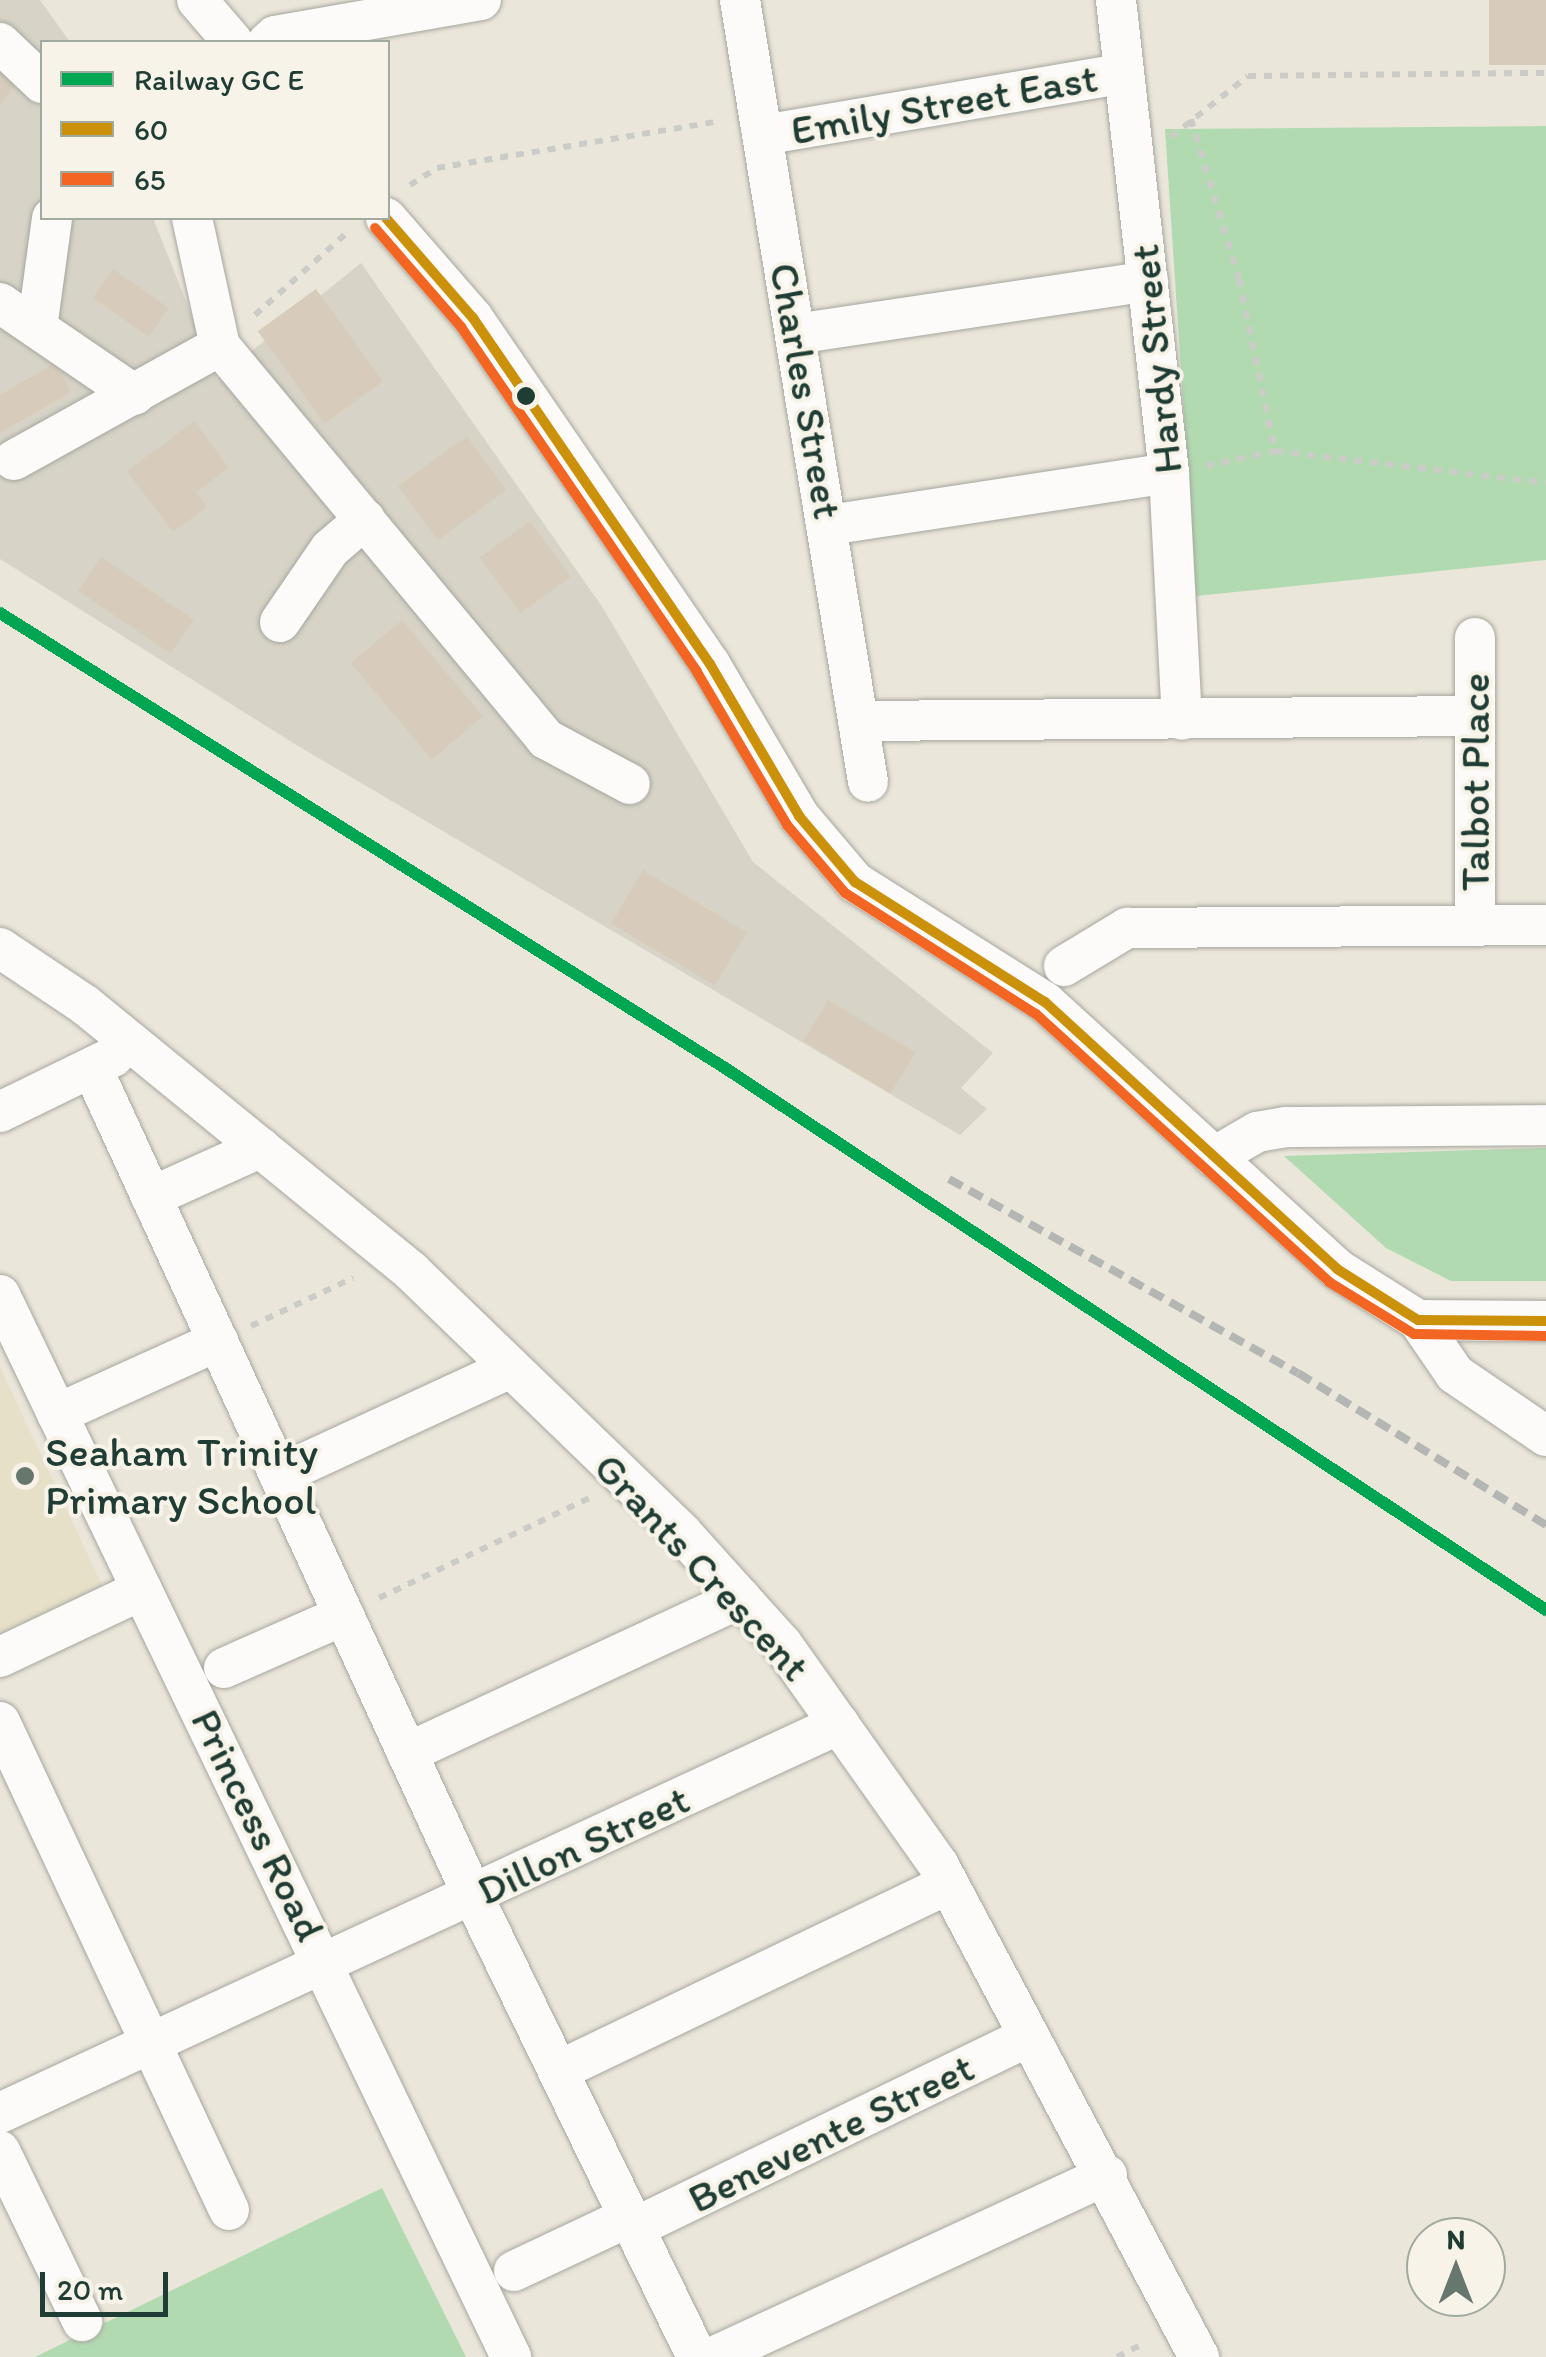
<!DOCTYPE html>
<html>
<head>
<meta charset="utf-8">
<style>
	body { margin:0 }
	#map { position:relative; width:1546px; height:2357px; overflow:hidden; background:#ebe6da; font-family:Itim,sans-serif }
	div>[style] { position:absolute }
	.built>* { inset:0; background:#e7e0c8 }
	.industrial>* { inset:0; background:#d7d4c7 }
	.green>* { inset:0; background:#b2dab0 }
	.building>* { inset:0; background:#d7ccbb; transform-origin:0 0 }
	.path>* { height:6px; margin-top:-3px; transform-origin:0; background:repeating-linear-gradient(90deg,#cbccc8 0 8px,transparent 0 16px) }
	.roads { filter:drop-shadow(0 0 2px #a6a79f) drop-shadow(0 0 2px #a6a79f) }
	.minor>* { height:40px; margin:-20px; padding:0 20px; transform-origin:20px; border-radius:20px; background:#fcfbf9 }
	.rail>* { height:8px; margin-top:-4px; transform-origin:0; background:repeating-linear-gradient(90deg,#b3b6b3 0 15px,transparent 0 23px) }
	.bus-1>* { height:10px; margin:-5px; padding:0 5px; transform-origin:5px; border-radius:5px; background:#cc910a }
	.bus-2>* { height:10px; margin:-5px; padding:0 5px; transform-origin:5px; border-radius:5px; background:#f26522 }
	.rail-1>* { height:12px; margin:-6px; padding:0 6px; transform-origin:6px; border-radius:6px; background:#00a651 }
	.dots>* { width:28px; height:28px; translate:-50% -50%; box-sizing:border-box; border:5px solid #f7f3e8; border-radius:50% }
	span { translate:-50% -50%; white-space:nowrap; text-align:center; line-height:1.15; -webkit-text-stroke:8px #f7f3e8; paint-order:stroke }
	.street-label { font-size:42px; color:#1f3d34 }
	.poi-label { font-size:42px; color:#1f3d34 }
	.left { translate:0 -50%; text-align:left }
	.legend { position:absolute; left:40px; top:40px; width:350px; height:180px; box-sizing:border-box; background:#f7f3e8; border:2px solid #a1aaa0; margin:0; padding:12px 18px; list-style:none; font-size:30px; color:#1f3d34 }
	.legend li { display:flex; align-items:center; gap:20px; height:50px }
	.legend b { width:50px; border:2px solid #a1aaa0 }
	.north { position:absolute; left:1406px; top:2217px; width:100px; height:100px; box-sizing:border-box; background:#f7f3e8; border:2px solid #a1aaa0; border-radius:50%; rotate:0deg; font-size:28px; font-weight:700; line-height:40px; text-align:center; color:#1f3d34 }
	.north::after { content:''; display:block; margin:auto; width:35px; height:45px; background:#66786e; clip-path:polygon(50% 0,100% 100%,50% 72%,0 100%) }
	.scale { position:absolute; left:40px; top:2272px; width:128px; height:45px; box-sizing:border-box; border:5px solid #1f3d34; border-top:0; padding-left:12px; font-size:30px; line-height:35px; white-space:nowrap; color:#1f3d34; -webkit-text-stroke:8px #f7f3e8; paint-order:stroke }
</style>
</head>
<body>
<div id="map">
	<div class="built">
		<i style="clip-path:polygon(0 1367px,102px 1585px,0 1634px)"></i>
	</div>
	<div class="industrial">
		<i style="clip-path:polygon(0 0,40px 0,70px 42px,42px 42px,42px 218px,153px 218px,217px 379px,361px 263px,603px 608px,753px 862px,993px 1053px,961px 1088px,987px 1109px,960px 1135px,298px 746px,0 559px)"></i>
	</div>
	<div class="green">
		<i style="clip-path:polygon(1546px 126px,1546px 560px,1196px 596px,1165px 129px)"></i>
		<i style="clip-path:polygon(1546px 1148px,1546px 1281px,1451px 1281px,1386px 1248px,1284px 1156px)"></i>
		<i style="clip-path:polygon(382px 2188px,466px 2357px,35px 2357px)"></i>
	</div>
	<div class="building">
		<i style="left:1489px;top:0;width:57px;height:65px"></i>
		<i style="clip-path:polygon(0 65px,19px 79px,0 106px)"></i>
		<i style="left:113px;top:269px;width:68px;height:35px;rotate:35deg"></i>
		<i style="left:316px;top:289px;width:114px;height:72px;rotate:54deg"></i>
		<i style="clip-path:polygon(55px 363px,71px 392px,0 433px,0 395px)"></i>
		<i style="clip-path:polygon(194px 421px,229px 468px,197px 492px,207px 507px,173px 532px,127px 471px)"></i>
		<i style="left:467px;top:436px;width:67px;height:85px;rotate:54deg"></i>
		<i style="left:530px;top:521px;width:69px;height:62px;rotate:54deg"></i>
		<i style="left:101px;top:557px;width:112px;height:41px;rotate:34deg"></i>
		<i style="left:402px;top:620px;width:126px;height:67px;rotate:50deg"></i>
		<i style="left:643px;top:870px;width:121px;height:62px;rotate:31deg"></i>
		<i style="left:828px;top:1000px;width:102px;height:48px;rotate:31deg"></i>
	</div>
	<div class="path">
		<i style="left:1191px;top:119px;width:167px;rotate:73.3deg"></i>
		<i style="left:1239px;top:279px;width:176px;rotate:78.2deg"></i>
		<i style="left:1171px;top:137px;width:98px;rotate:-38.4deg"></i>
		<i style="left:1248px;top:76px;width:298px;rotate:-0.6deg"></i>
		<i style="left:410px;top:185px;width:32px;rotate:-32deg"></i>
		<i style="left:437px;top:168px;width:287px;rotate:-9.4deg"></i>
		<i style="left:255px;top:315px;width:127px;rotate:-41.8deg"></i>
		<i style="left:1206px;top:466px;width:71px;rotate:-12.3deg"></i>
		<i style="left:1275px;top:451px;width:273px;rotate:6.7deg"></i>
		<i style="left:251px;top:1326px;width:113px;rotate:-25.2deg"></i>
		<i style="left:379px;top:1598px;width:233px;rotate:-25.4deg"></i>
		<i style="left:1117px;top:2357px;width:31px;rotate:-27deg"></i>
	</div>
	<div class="roads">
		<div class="minor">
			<i style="left:197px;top:0;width:55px;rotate:49.4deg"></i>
			<i style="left:740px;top:0;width:792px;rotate:80.7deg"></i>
			<i style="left:1116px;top:0;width:476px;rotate:83.6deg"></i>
			<i style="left:1169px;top:473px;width:247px;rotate:87deg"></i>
			<i style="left:268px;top:42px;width:9px;rotate:-41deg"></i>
			<i style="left:275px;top:36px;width:209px;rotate:-9.9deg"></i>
			<i style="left:0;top:43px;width:58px;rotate:43.6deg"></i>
			<i style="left:763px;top:135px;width:366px;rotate:-9.7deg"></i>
			<i style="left:192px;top:218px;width:131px;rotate:77.7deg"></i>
			<i style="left:220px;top:346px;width:511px;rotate:50.32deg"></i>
			<i style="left:546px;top:739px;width:95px;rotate:28.2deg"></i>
			<i style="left:386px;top:218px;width:133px;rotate:49deg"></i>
			<i style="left:473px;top:318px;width:419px;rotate:55.6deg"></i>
			<i style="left:710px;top:664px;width:176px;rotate:59.6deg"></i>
			<i style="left:799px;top:816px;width:87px;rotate:49.7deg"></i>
			<i style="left:855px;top:882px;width:225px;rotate:32.3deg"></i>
			<i style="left:1045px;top:1002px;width:396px;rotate:42.4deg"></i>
			<i style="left:1337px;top:1269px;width:96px;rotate:32.2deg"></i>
			<i style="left:1418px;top:1320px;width:65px;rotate:55.6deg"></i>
			<i style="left:1455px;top:1374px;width:110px;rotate:34.3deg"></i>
			<i style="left:0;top:303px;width:163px;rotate:34.3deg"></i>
			<i style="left:37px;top:328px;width:111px;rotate:-82.2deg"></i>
			<i style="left:795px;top:334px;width:357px;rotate:-8.5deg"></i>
			<i style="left:14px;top:460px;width:235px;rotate:-29deg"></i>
			<i style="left:829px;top:525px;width:344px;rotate:-8.7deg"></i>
			<i style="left:280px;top:622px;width:88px;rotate:-55.6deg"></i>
			<i style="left:330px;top:549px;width:46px;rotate:-40.6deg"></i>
			<i style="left:1475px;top:638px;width:287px;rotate:90deg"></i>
			<i style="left:858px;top:721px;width:617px;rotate:-0.46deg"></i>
			<i style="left:0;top:948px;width:102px;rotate:33.8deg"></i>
			<i style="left:85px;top:1005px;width:421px;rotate:39.2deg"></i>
			<i style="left:411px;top:1271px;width:377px;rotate:44deg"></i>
			<i style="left:682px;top:1533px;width:149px;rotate:48deg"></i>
			<i style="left:782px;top:1644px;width:270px;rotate:54.7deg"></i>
			<i style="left:938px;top:1864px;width:558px;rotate:62.1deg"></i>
			<i style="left:1064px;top:966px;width:74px;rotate:-31.1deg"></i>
			<i style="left:1127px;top:928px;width:419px;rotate:-0.4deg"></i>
			<i style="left:92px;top:1068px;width:911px;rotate:65.29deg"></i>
			<i style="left:473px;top:1896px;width:513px;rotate:64.08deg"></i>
			<i style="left:0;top:1112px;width:126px;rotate:-26deg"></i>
			<i style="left:1214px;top:1157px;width:50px;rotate:-30.2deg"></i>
			<i style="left:1257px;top:1132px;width:29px;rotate:-10deg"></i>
			<i style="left:1286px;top:1127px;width:260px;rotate:-0.4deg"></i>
			<i style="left:151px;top:1197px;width:120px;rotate:-24.2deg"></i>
			<i style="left:0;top:1295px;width:1179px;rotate:64.3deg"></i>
			<i style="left:1418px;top:1320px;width:128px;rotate:0.4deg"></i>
			<i style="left:57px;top:1414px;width:177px;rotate:-24.4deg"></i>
			<i style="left:279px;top:1475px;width:255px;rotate:-24.8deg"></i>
			<i style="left:0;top:1657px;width:157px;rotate:-25.3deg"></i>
			<i style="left:224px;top:1668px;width:131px;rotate:-23.8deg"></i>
			<i style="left:0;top:1722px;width:539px;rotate:64.86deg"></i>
			<i style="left:407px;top:1753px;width:368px;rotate:-24.9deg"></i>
			<i style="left:558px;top:2071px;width:433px;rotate:-25.6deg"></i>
			<i style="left:0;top:2113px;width:925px;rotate:-24.87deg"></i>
			<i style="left:0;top:2151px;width:189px;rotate:64.2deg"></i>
			<i style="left:634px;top:2228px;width:438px;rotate:-25.9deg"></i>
			<i style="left:514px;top:2271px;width:127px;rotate:-25.2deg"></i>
			<i style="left:713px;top:2357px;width:434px;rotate:-24.8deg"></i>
		</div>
	</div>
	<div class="rail">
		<i style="left:949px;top:1179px;width:399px;rotate:29.1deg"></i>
		<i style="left:1298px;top:1373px;width:291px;rotate:31.5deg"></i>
	</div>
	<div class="bus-1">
		<i style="left:386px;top:218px;width:133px;rotate:49deg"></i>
		<i style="left:473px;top:318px;width:419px;rotate:55.6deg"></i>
		<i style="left:710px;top:664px;width:176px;rotate:59.6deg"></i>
		<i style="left:799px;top:816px;width:87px;rotate:49.7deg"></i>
		<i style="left:855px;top:882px;width:225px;rotate:32.3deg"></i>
		<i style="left:1045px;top:1002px;width:396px;rotate:42.4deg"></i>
		<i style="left:1337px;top:1269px;width:96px;rotate:32.2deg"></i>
		<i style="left:1418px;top:1320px;width:128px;rotate:0.4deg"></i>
	</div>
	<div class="bus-2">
		<i style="left:375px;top:228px;width:131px;rotate:49deg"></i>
		<i style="left:461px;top:327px;width:418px;rotate:55.6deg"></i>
		<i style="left:697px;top:672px;width:178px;rotate:59.5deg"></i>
		<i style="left:787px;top:825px;width:89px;rotate:49.5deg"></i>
		<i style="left:845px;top:893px;width:226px;rotate:32.4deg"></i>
		<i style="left:1036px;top:1014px;width:397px;rotate:42.4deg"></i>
		<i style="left:1329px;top:1282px;width:100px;rotate:31.5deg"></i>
		<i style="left:1414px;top:1334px;width:132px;rotate:0.9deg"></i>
	</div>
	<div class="rail-1">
		<i style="left:0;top:613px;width:856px;rotate:32.11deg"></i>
		<i style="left:725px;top:1068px;width:984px;rotate:33.43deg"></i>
	</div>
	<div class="dots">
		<i style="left:526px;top:396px;background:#1f3d34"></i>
		<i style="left:25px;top:1476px;background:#66786e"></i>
	</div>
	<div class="street-label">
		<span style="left:944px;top:104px;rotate:-10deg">Emily Street East</span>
		<span style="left:1156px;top:359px;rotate:-96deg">Hardy Street</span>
		<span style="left:806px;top:391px;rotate:80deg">Charles Street</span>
		<span style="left:1475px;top:782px;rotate:-90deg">Talbot Place</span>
		<span style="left:702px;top:1567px;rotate:47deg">Grants Crescent</span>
		<span style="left:258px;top:1825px;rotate:64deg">Princess Road</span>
		<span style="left:583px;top:1845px;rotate:-25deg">Dillon Street</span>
		<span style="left:831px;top:2133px;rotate:-26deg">Benevente Street</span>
	</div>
	<div class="poi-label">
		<span class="left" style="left:45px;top:1476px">Seaham Trinity<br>Primary School</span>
	</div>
	<ul class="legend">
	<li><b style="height:12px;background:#00a651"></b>Railway GC E</li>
	<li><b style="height:12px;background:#cc910a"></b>60</li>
	<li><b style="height:12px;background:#f26522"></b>65</li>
	</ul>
	<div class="north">N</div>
	<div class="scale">20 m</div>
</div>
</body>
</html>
